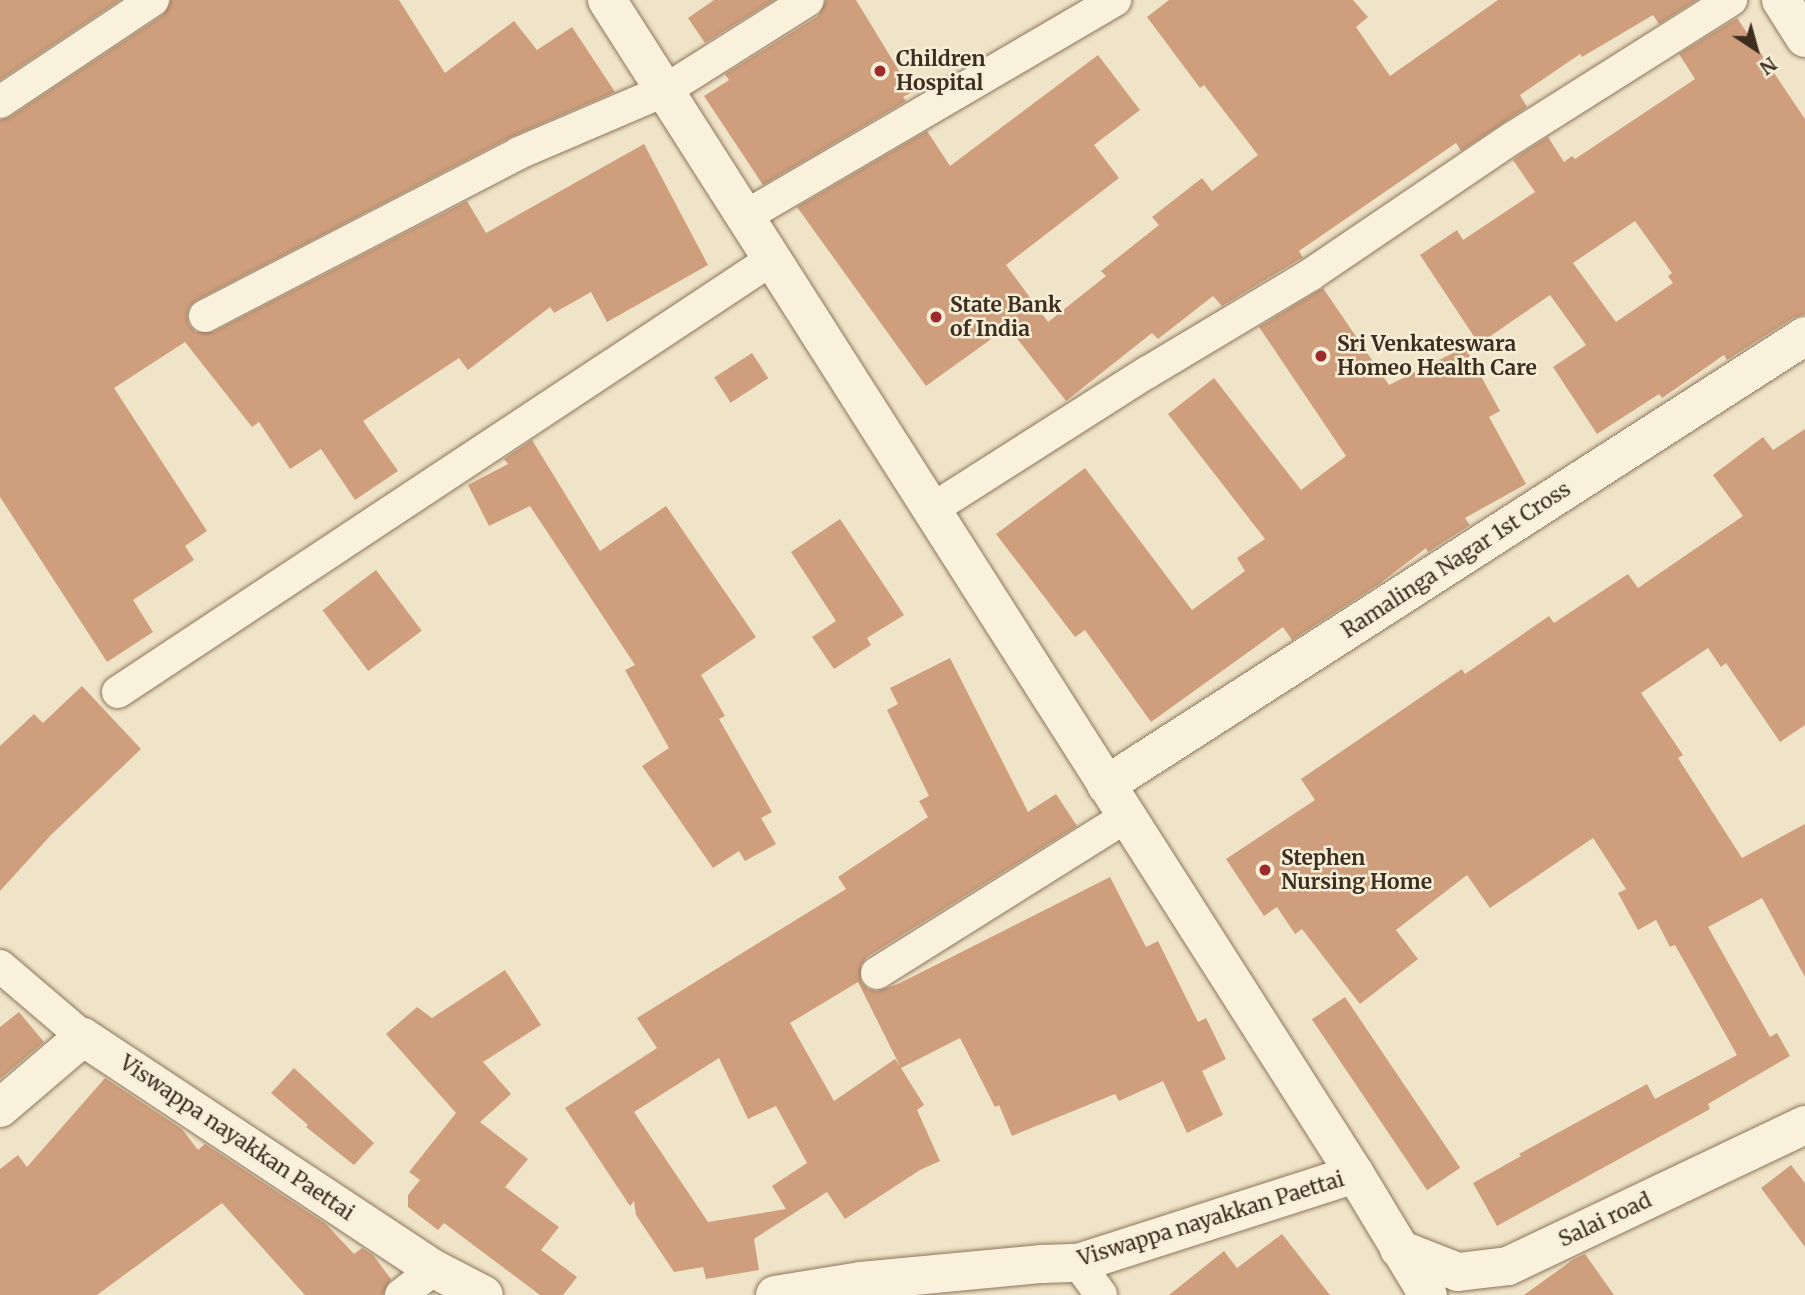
<!DOCTYPE html>
<html>
<head>
<meta charset="utf-8">
<style>
	body { margin:0 }
	#map { position:relative; width:1805px; height:1295px; overflow:hidden; background:#f0e4c8; font-family:Merriweather,serif }
	div>[style] { position:absolute }
	.building>* { inset:0; background:#cf9f7d; transform-origin:0 0 }
	.roads { filter:drop-shadow(0 0 2px #8d765c) drop-shadow(0 0 2px #8d765c) }
	.street>* { height:32px; margin:-16px; padding:0 16px; transform-origin:16px; border-radius:16px; background:#faf1dc }
	.secondary>* { height:38px; margin:-19px; padding:0 19px; transform-origin:19px; border-radius:19px; background:#faf1dc }
	.dots>* { width:19px; height:19px; translate:-50% -50%; box-sizing:border-box; border:4px solid #f7eed8; border-radius:50% }
	span { translate:-50% -50%; white-space:nowrap; text-align:center; line-height:1.15; -webkit-text-stroke:5px #f7eed8; paint-order:stroke }
	.poi-label { font-size:21px; color:#3d2e20; font-weight:700 }
	.left { translate:0 -50%; text-align:left }
	.street-label { font-size:21px; color:#3d2e20 }
	.north { position:absolute; left:1721px; top:14px; width:70px; height:70px; -webkit-text-stroke:5px #f7eed8; paint-order:stroke; rotate:144deg; font-size:19px; font-weight:700; line-height:28px; text-align:center; color:#3d2e20 }
	.north::after { content:''; display:block; margin:auto; width:24px; height:32px; background:#3d2e20; clip-path:polygon(50% 0,100% 100%,50% 72%,0 100%) }
</style>
</head>
<body>
<div id="map">
	<div class="building">
		<i style="clip-path:polygon(0 0,120px 0,0 80px)"></i>
		<i style="clip-path:polygon(171px 0,399px 0,445px 73px,514px 21px,537px 50px,572px 27px,615px 92px,511px 137px,197px 300px,189px 307px,187px 316px,189px 325px,196px 332px,213px 332px,467px 201px,486px 233px,644px 144px,708px 265px,607px 322px,591px 292px,554px 313px,550px 307px,468px 370px,459px 358px,363px 421px,398px 471px,355px 500px,321px 449px,290px 469px,259px 422px,252px 427px,185px 342px,114px 388px,207px 531px,185px 546px,194px 560px,133px 600px,153px 632px,107px 662px,0 497px,0 120px,10px 117px,163px 15px)"></i>
		<i style="clip-path:polygon(714px 0,774px 0,705px 43px,688px 18px)"></i>
		<i style="clip-path:polygon(826px 0,856px 0,912px 92px,903px 97px,906px 101px,763px 185px,704px 96px,729px 80px,725px 74px,818px 16px)"></i>
		<i style="clip-path:polygon(1169px 0,1353px 0,1368px 17px,1356px 27px,1390px 76px,1498px 0,1697px 0,1659px 24px,1653px 15px,1582px 57px,1580px 54px,1520px 95px,1527px 107px,1461px 151px,1456px 143px,1299px 251px,1303px 258px,1300px 259px,1222px 306px,1213px 296px,1158px 339px,1152px 333px,1066px 401px,1008px 327px,926px 386px,797px 207px,927px 131px,950px 166px,1098px 55px,1140px 110px,1094px 145px,1119px 178px,1006px 265px,1048px 322px,1106px 276px,1101px 271px,1159px 225px,1152px 217px,1202px 178px,1212px 191px,1258px 155px,1204px 85px,1200px 88px,1147px 17px)"></i>
		<i style="clip-path:polygon(evenodd,1737px 18px,1805px 119px,1805px 314px,1793px 318px,1727px 360px,1724px 355px,1662px 398px,1659px 394px,1597px 434px,1553px 367px,1586px 345px,1550px 295px,1479px 344px,1420px 255px,1457px 230px,1463px 240px,1535px 192px,1513px 160px,1524px 152px,1548px 137px,1564px 162px,1572px 156px,1575px 159px,1695px 79px,1679px 54px,1737px 18px,1635px 221px,1672px 273px,1668px 276px,1673px 283px,1616px 322px,1573px 263px,1635px 221px)"></i>
		<i style="clip-path:polygon(1323px 288px,1389px 385px,1465px 347px,1500px 411px,1489px 417px,1526px 484px,1465px 518px,1470px 525px,1428px 552px,1426px 548px,1379px 584px,1292px 640px,1283px 627px,1151px 722px,1085px 630px,1075px 637px,996px 534px,1085px 468px,1192px 610px,1245px 571px,1237px 558px,1265px 539px,1168px 414px,1214px 378px,1301px 490px,1346px 456px,1259px 327px)"></i>
		<i style="left:752px;top:353px;width:30px;height:45px;rotate:57deg"></i>
		<i style="clip-path:polygon(1805px 429px,1805px 725px,1780px 742px,1726px 663px,1721px 667px,1708px 648px,1641px 693px,1683px 755px,1678px 758px,1742px 858px,1805px 824px,1805px 977px,1762px 898px,1708px 927px,1770px 1037px,1777px 1033px,1790px 1056px,1708px 1104px,1710px 1109px,1497px 1226px,1473px 1183px,1521px 1156px,1519px 1154px,1647px 1084px,1655px 1099px,1737px 1055px,1675px 945px,1670px 947px,1656px 920px,1638px 930px,1618px 893px,1626px 889px,1593px 838px,1490px 908px,1467px 875px,1396px 930px,1418px 959px,1360px 1004px,1302px 929px,1295px 934px,1277px 907px,1264px 916px,1226px 859px,1315px 800px,1301px 779px,1462px 669px,1465px 674px,1549px 616px,1554px 623px,1628px 574px,1638px 588px,1743px 516px,1713px 475px,1763px 437px,1773px 450px)"></i>
		<i style="clip-path:polygon(532px 440px,600px 551px,666px 506px,756px 637px,701px 675px,725px 716px,719px 719px,772px 812px,761px 818px,776px 844px,745px 861px,739px 851px,713px 868px,642px 766px,669px 748px,625px 670px,635px 665px,530px 506px,489px 526px,468px 485px,508px 464px,504px 459px)"></i>
		<i style="clip-path:polygon(840px 519px,904px 615px,867px 638px,871px 645px,834px 669px,812px 637px,836px 621px,791px 552px)"></i>
		<i style="left:376px;top:570px;width:76px;height:67px;rotate:53deg"></i>
		<i style="clip-path:polygon(evenodd,950px 658px,1028px 812px,1056px 794px,1077px 826px,867px 957px,861px 965px,861px 982px,868px 989px,877px 991px,898px 984px,1110px 877px,1146px 947px,1158px 941px,1198px 1022px,1206px 1018px,1226px 1059px,1202px 1071px,1223px 1115px,1187px 1133px,1163px 1081px,1119px 1101px,1115px 1094px,1012px 1136px,999px 1105px,995px 1107px,960px 1038px,901px 1068px,924px 1105px,917px 1110px,940px 1161px,920px 1170px,845px 1219px,827px 1192px,754px 1239px,759px 1270px,706px 1279px,703px 1267px,674px 1272px,636px 1215px,634px 1201px,630px 1206px,565px 1108px,657px 1048px,637px 1018px,846px 889px,838px 877px,928px 817px,919px 801px,929px 796px,887px 710px,898px 704px,890px 688px,950px 658px,858px 982px,900px 1066px,895px 1059px,834px 1101px,790px 1023px,858px 982px,950px 658px,719px 1058px,748px 1119px,776px 1106px,807px 1163px,772px 1186px,786px 1209px,708px 1222px,634px 1112px,719px 1058px)"></i>
		<i style="clip-path:polygon(82px 686px,141px 749px,51px 835px,0 891px,0 746px,34px 714px,43px 723px)"></i>
		<i style="clip-path:polygon(505px 970px,541px 1025px,483px 1062px,511px 1094px,480px 1122px,528px 1159px,505px 1187px,559px 1227px,541px 1250px,577px 1277px,563px 1295px,540px 1295px,444px 1223px,438px 1230px,408px 1207px,408px 1195px,420px 1180px,409px 1172px,456px 1113px,386px 1034px,417px 1007px,432px 1018px)"></i>
		<i style="left:1345px;top:997px;width:206px;height:40px;rotate:56deg"></i>
		<i style="clip-path:polygon(19px 1012px,44px 1042px,0 1079px,0 1027px)"></i>
		<i style="clip-path:polygon(294px 1068px,374px 1143px,354px 1165px,306px 1127px,308px 1125px,271px 1093px)"></i>
		<i style="clip-path:polygon(105px 1078px,182px 1129px,198px 1150px,205px 1144px,326px 1224px,354px 1254px,362px 1248px,373px 1255px,391px 1279px,383px 1295px,305px 1295px,222px 1203px,97px 1295px,0 1295px,0 1169px,18px 1155px,27px 1167px)"></i>
		<i style="clip-path:polygon(1791px 1165px,1805px 1183px,1805px 1247px,1761px 1188px)"></i>
		<i style="clip-path:polygon(1282px 1234px,1330px 1295px,1169px 1295px,1224px 1251px,1237px 1268px)"></i>
		<i style="clip-path:polygon(1585px 1254px,1614px 1295px,1524px 1295px,1574px 1259px)"></i>
	</div>
	<div class="roads">
		<div class="street">
			<i style="left:0;top:102px;width:184px;rotate:-33.7deg"></i>
			<i style="left:744px;top:217px;width:430px;rotate:-30.3deg"></i>
			<i style="left:205px;top:316px;width:354px;rotate:-27.4deg"></i>
			<i style="left:519px;top:153px;width:158px;rotate:-23.2deg"></i>
			<i style="left:664px;top:91px;width:170px;rotate:-32.3deg"></i>
			<i style="left:931px;top:510px;width:257px;rotate:-32.5deg"></i>
			<i style="left:1148px;top:372px;width:189px;rotate:-30.9deg"></i>
			<i style="left:1310px;top:275px;width:246px;rotate:-34.1deg"></i>
			<i style="left:1514px;top:137px;width:257px;rotate:-32.3deg"></i>
			<i style="left:118px;top:692px;width:783px;rotate:-33.49deg"></i>
			<i style="left:0;top:966px;width:109px;rotate:40.5deg"></i>
			<i style="left:877px;top:973px;width:295px;rotate:-32.1deg"></i>
			<i style="left:1078px;top:1263px;width:39px;rotate:54deg"></i>
			<i style="left:401px;top:1295px;width:42px;rotate:-38.2deg"></i>
		</div>
		<div class="secondary">
			<i style="left:607px;top:0;width:1392px;rotate:57.5deg"></i>
			<i style="left:1355px;top:1174px;width:141px;rotate:58.9deg"></i>
			<i style="left:1781px;top:0;width:45px;rotate:57.7deg"></i>
			<i style="left:1106px;top:785px;width:831px;rotate:-32.71deg"></i>
			<i style="left:0;top:1108px;width:109px;rotate:-40.5deg"></i>
			<i style="left:83px;top:1037px;width:421px;rotate:33.5deg"></i>
			<i style="left:434px;top:1269px;width:56px;rotate:27.5deg"></i>
			<i style="left:1399px;top:1249px;width:63px;rotate:21.3deg"></i>
			<i style="left:1458px;top:1272px;width:50px;rotate:-6.8deg"></i>
			<i style="left:1508px;top:1266px;width:329px;rotate:-25.4deg"></i>
			<i style="left:775px;top:1295px;width:87px;rotate:-9.2deg"></i>
			<i style="left:861px;top:1281px;width:182px;rotate:-5.4deg"></i>
			<i style="left:1042px;top:1264px;width:36px;rotate:-2deg"></i>
			<i style="left:1078px;top:1263px;width:291px;rotate:-17.8deg"></i>
		</div>
	</div>
	<div class="dots">
		<i style="left:880px;top:71px;background:#9e2a2b"></i>
		<i style="left:936px;top:317px;background:#9e2a2b"></i>
		<i style="left:1321px;top:356px;background:#9e2a2b"></i>
		<i style="left:1265px;top:870px;background:#9e2a2b"></i>
	</div>
	<div class="poi-label">
		<span class="left" style="left:896px;top:71px">Children<br>Hospital</span>
		<span class="left" style="left:950px;top:317px">State Bank<br>of India</span>
		<span class="left" style="left:1337px;top:356px">Sri Venkateswara<br>Homeo Health Care</span>
		<span class="left" style="left:1281px;top:870px">Stephen<br>Nursing Home</span>
	</div>
	<div class="street-label">
		<span style="left:1456px;top:560px;rotate:-33deg">Ramalinga Nagar 1st Cross</span>
		<span style="left:237px;top:1138px;rotate:34deg">Viswappa nayakkan Paettai</span>
		<span style="left:1211px;top:1219px;rotate:-17deg">Viswappa nayakkan Paettai</span>
		<span style="left:1605px;top:1220px;rotate:-25deg">Salai road</span>
	</div>
	<div class="north">N</div>
</div>
</body>
</html>
